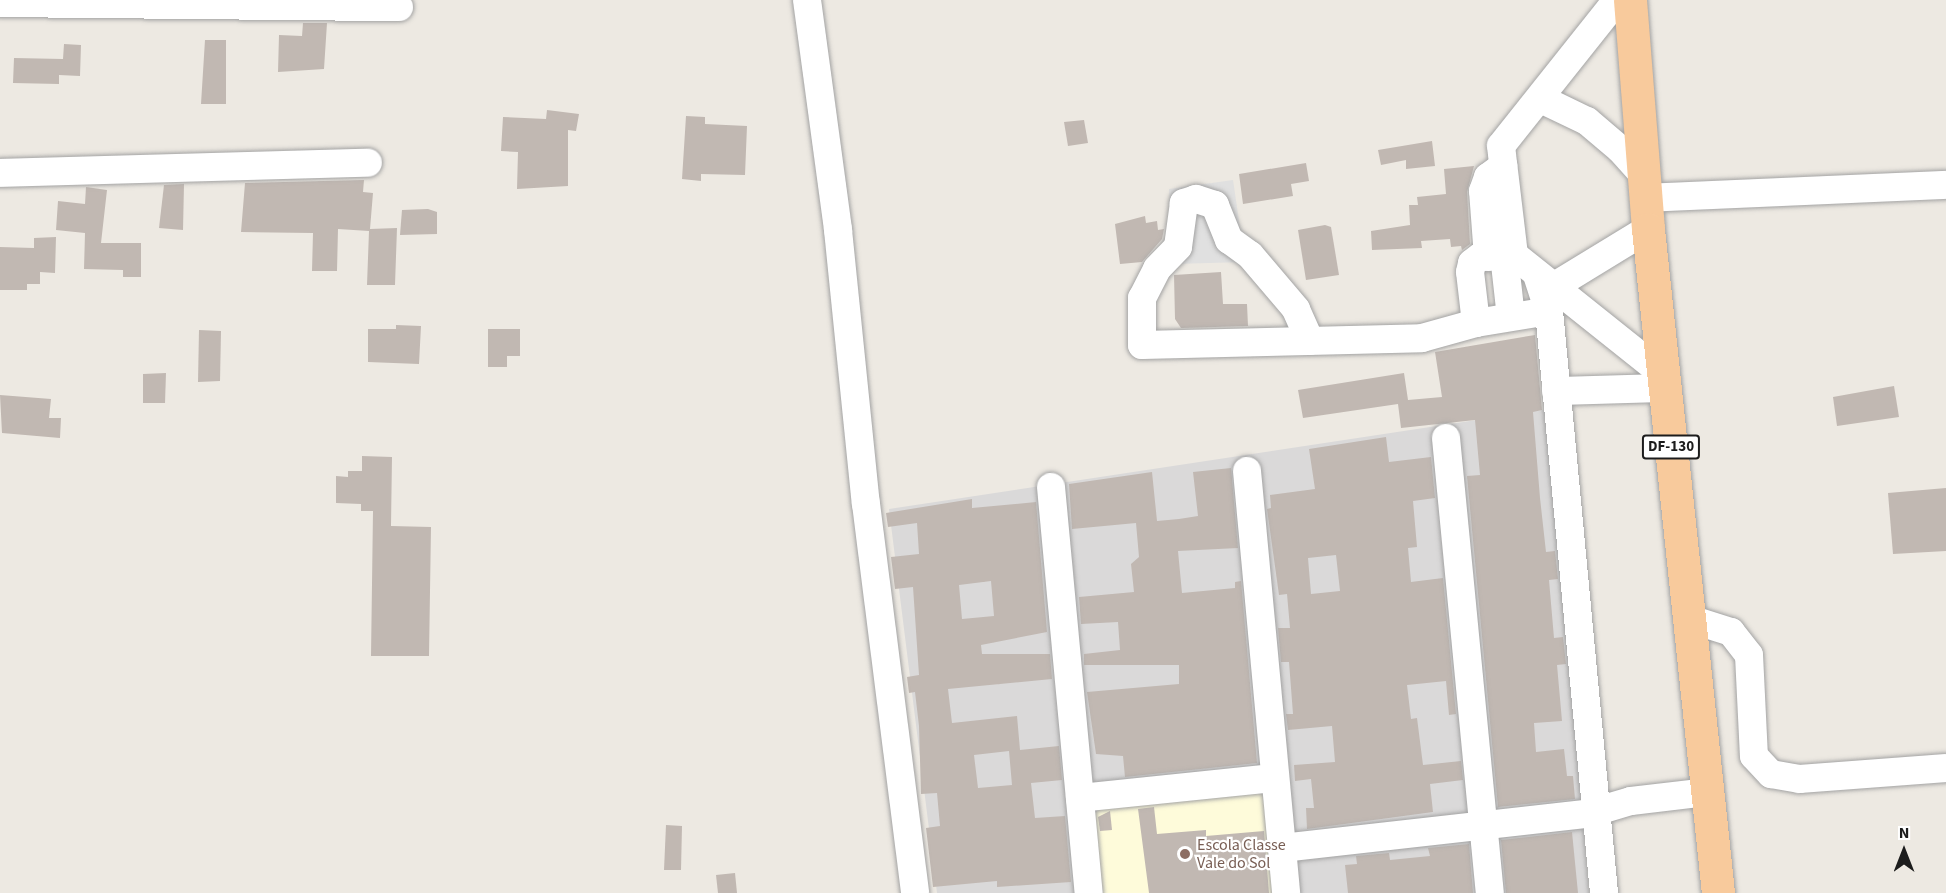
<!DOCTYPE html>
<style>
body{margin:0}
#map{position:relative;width:1946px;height:893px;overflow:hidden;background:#ede9e2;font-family:"Source Sans 3",sans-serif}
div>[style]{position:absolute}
.residential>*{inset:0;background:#dad9d9}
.education>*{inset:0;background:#fefbda}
.parking>*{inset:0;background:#e0e0e0}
.building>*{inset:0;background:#c1b8b2}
.roads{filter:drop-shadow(0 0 2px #a3a3a3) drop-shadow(0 0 2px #a3a3a3)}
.minor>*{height:28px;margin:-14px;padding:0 14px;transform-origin:14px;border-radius:14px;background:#fff}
.major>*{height:33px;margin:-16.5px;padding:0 16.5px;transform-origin:16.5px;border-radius:16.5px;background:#f8ca9c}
.dots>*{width:16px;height:16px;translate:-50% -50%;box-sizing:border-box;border:3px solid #fff;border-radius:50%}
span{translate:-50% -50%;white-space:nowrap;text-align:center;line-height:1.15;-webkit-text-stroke:4.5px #fff;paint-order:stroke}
.shield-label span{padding:2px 4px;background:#fff;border:2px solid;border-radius:4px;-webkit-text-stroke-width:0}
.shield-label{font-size:15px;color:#1c1c1c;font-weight:700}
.education-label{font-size:16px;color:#785e54}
.left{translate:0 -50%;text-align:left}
.north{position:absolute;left:1874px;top:821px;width:60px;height:60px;-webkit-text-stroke:4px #fff;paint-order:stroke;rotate:0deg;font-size:16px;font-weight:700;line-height:24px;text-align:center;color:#1c1c1c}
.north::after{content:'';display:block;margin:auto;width:21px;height:27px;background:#1c1c1c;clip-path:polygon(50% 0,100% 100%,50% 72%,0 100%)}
</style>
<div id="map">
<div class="residential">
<i style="clip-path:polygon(1549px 409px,1589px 893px,937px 893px,889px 509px)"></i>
</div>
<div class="education">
<i style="clip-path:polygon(1261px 792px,1265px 797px,1274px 893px,1103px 893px,1094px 814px,1100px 808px)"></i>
</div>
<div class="parking">
<i style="clip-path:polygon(1233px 180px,1245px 262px,1174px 264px,1169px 189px)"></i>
</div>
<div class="building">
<i style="clip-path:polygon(303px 23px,327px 23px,324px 69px,278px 72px,279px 35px,302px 36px)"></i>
<i style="clip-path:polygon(205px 40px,226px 40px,226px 104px,201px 104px)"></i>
<i style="clip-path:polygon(64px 44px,81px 45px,80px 76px,59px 75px,59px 84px,13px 83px,14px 58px,63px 59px)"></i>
<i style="clip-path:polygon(547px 110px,579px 114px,576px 131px,568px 130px,568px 186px,517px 189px,518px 152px,501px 151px,503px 117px,546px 119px)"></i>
<i style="clip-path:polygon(686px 116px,705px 117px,705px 124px,747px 126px,745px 175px,701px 174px,701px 181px,682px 179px)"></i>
<i style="clip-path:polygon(1084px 120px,1088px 143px,1068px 146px,1064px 122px)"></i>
<i style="clip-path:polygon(1432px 141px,1435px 166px,1406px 169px,1406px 160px,1381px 165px,1378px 150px)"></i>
<i style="clip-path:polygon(1306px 163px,1309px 181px,1291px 184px,1293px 196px,1243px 204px,1239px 174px)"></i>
<i style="clip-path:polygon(1474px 166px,1467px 192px,1470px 244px,1462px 250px,1461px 246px,1451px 247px,1450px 239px,1421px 241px,1422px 248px,1372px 250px,1371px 231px,1410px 225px,1409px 205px,1418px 205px,1417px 197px,1446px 194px,1444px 169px)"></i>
<i style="clip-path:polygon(364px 180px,363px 192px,373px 193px,370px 229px,397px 228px,395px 285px,367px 285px,369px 231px,338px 229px,337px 271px,312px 271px,313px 233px,241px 232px,245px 183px)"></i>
<i style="clip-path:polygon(184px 184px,183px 230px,159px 228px,164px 185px)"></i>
<i style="clip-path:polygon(86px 187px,107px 190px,101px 243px,141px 243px,141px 277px,123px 277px,123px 270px,84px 269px,85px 233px,56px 230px,58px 201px,85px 204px)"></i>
<i style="clip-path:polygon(428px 209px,437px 212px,437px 234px,400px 235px,402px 210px)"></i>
<i style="clip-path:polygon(1145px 216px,1146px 223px,1157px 221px,1158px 230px,1164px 229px,1162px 239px,1142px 262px,1120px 264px,1115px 224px)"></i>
<i style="clip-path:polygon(1325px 225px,1331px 227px,1339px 275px,1306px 280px,1298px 230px)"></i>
<i style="clip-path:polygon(56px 237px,55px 273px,40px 272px,40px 284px,27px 284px,27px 290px,0 290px,0 247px,34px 248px,34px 238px)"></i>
<i style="clip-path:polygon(1221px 272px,1223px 304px,1247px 304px,1248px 326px,1181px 328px,1175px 319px,1174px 275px)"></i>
<i style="clip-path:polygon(396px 325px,421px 326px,419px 364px,368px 362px,368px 329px,396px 329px)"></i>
<i style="clip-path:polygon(488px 329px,520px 329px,520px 356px,507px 356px,507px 367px,488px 367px)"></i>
<i style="clip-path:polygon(199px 330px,221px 331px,220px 381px,198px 382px)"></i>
<i style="clip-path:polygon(1535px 335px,1542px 410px,1533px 412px,1540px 498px,1546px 552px,1555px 551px,1558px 579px,1549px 580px,1554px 638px,1563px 637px,1566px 664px,1557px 665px,1562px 721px,1534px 723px,1536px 752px,1564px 749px,1567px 776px,1573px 776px,1575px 799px,1498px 807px,1467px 476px,1480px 475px,1475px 420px,1401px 428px,1398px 404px,1303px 418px,1298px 390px,1404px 373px,1408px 400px,1442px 397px,1435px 352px)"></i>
<i style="clip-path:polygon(166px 373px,165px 403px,143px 403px,143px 374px)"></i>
<i style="clip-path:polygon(1894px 386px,1899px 417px,1837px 426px,1833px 397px)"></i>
<i style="clip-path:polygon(0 395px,51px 399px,49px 418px,61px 418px,60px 438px,2px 433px)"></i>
<i style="clip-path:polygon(evenodd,1386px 437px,1389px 462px,1431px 457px,1435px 498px,1413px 501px,1417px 547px,1408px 548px,1411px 582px,1443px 578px,1456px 714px,1449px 715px,1446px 681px,1407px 685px,1411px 719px,1417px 718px,1423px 765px,1461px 761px,1463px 780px,1430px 784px,1433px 812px,1307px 829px,1306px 808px,1314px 808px,1311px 779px,1295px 781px,1294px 765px,1335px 762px,1332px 726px,1288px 730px,1286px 714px,1293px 714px,1289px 662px,1281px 662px,1278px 628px,1290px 628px,1287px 594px,1279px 595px,1267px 509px,1271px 508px,1270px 495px,1315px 489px,1309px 449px,1386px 437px,1336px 555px,1340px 591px,1311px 594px,1308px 558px,1336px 555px)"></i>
<i style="clip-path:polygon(362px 456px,392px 457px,391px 526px,431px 527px,429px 656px,371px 656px,373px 511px,361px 511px,361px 504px,336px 503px,336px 476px,348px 477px,348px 471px,362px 471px)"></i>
<i style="clip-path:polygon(1231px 468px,1238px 548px,1178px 551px,1182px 593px,1235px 588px,1235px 582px,1241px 581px,1257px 763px,1125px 777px,1123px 756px,1096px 754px,1087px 692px,1179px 684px,1179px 665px,1084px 665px,1084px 654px,1120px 650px,1118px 622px,1081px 624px,1079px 597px,1134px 592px,1131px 564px,1139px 557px,1136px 523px,1072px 529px,1069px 484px,1152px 472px,1157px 521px,1179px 519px,1198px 516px,1193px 472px)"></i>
<i style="clip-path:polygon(1946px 488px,1946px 551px,1893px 554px,1888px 493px)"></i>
<i style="clip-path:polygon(evenodd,972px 499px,972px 508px,1036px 502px,1047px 632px,981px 645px,982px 654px,1050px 654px,1052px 679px,948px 689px,952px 723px,1017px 716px,1020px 750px,1059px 746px,1062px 780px,1031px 783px,1035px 818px,1065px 816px,1071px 882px,997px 887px,997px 881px,933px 887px,926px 828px,940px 826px,937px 793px,921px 794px,919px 726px,915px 692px,909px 693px,907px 677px,919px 675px,913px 587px,895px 589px,891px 557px,919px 554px,917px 523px,888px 527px,886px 513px,972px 499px,991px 581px,994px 616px,962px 619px,959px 585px,991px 581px,972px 499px,1009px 751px,1012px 785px,978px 788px,974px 755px,1009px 751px)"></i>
<i style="clip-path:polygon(1154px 807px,1157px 834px,1206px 830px,1206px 836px,1264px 831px,1269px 893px,1149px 893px,1138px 809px)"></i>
<i style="clip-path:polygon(1110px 811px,1112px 830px,1100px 831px,1098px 817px)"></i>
<i style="clip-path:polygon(666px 825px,682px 826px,681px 870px,664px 870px)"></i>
<i style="clip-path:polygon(1572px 832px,1578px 893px,1506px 893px,1501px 840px)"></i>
<i style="clip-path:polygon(1469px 844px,1473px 893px,1348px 893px,1345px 865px,1357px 864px,1356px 856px,1389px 853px,1390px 860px,1430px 856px,1428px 848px)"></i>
<i style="clip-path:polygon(735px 873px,737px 893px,718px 893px,716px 875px)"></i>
</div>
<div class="roads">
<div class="minor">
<i style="left:807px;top:0;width:232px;rotate:82.3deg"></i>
<i style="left:838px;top:230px;width:275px;rotate:84.2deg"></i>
<i style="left:866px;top:504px;width:392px;rotate:82.8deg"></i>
<i style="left:1617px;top:0;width:186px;rotate:128.5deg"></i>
<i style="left:1501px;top:146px;width:110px;rotate:83.2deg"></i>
<i style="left:1514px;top:255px;width:191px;rotate:38.6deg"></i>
<i style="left:0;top:3px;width:399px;rotate:0.6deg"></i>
<i style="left:1541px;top:99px;width:51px;rotate:25.6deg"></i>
<i style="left:1587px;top:121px;width:43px;rotate:40.3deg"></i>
<i style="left:1620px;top:149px;width:36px;rotate:48deg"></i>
<i style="left:0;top:173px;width:368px;rotate:-1.6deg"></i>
<i style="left:1646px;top:198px;width:300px;rotate:-2.5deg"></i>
<i style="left:1504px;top:255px;width:62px;rotate:83.6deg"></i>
<i style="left:1488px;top:257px;width:66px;rotate:-94.3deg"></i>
<i style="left:1483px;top:191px;width:15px;rotate:-70deg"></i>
<i style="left:1488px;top:177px;width:19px;rotate:-36deg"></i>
<i style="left:1538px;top:278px;width:35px;rotate:72deg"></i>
<i style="left:1549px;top:311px;width:585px;rotate:84.6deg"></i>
<i style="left:1553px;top:287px;width:111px;rotate:-31.4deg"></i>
<i style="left:1476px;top:323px;width:51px;rotate:-96.7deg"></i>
<i style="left:1470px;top:272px;width:9px;rotate:-77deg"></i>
<i style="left:1472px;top:263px;width:10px;rotate:-37deg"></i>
<i style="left:1480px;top:257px;width:34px;rotate:-3deg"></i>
<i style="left:1310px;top:341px;width:35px;rotate:-114deg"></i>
<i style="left:1296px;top:309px;width:71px;rotate:-130.4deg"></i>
<i style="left:1250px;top:255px;width:26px;rotate:-144deg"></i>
<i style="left:1229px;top:240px;width:38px;rotate:-112deg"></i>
<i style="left:1215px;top:205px;width:20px;rotate:-162deg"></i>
<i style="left:1196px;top:199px;width:13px;rotate:162deg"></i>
<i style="left:1184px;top:203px;width:44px;rotate:97.8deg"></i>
<i style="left:1178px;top:247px;width:30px;rotate:134deg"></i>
<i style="left:1157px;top:269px;width:33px;rotate:117deg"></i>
<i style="left:1142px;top:298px;width:47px;rotate:90deg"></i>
<i style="left:1142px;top:345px;width:280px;rotate:-1.4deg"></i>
<i style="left:1422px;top:338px;width:56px;rotate:-15.5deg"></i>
<i style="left:1476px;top:323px;width:74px;rotate:-9.3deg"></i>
<i style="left:1556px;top:391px;width:109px;rotate:-1.6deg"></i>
<i style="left:1446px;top:438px;width:457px;rotate:84.5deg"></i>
<i style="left:1247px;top:471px;width:424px;rotate:84.7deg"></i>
<i style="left:1051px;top:487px;width:408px;rotate:84.7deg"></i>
<i style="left:1690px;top:619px;width:43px;rotate:17.6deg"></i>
<i style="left:1731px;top:632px;width:29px;rotate:52deg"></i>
<i style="left:1749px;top:655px;width:101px;rotate:87.2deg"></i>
<i style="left:1754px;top:756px;width:25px;rotate:47deg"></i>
<i style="left:1771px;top:774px;width:29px;rotate:10deg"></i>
<i style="left:1800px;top:779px;width:146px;rotate:-4.3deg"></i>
<i style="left:1080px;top:798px;width:195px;rotate:-5.9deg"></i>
<i style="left:1282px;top:848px;width:307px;rotate:-6.4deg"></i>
<i style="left:1587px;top:814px;width:46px;rotate:-16.5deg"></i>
<i style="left:1631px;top:801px;width:78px;rotate:-6.7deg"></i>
</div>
<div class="major">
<i style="left:1630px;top:0;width:230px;rotate:85.5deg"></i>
<i style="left:1648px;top:229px;width:668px;rotate:83.98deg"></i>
</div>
</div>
<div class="dots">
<i style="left:1185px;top:854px;background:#8d6e63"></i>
</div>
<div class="shield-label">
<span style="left:1671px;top:447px">DF-130</span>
</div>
<div class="education-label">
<span class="left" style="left:1197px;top:854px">Escola Classe<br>Vale do Sol</span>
</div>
<div class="north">N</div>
</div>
